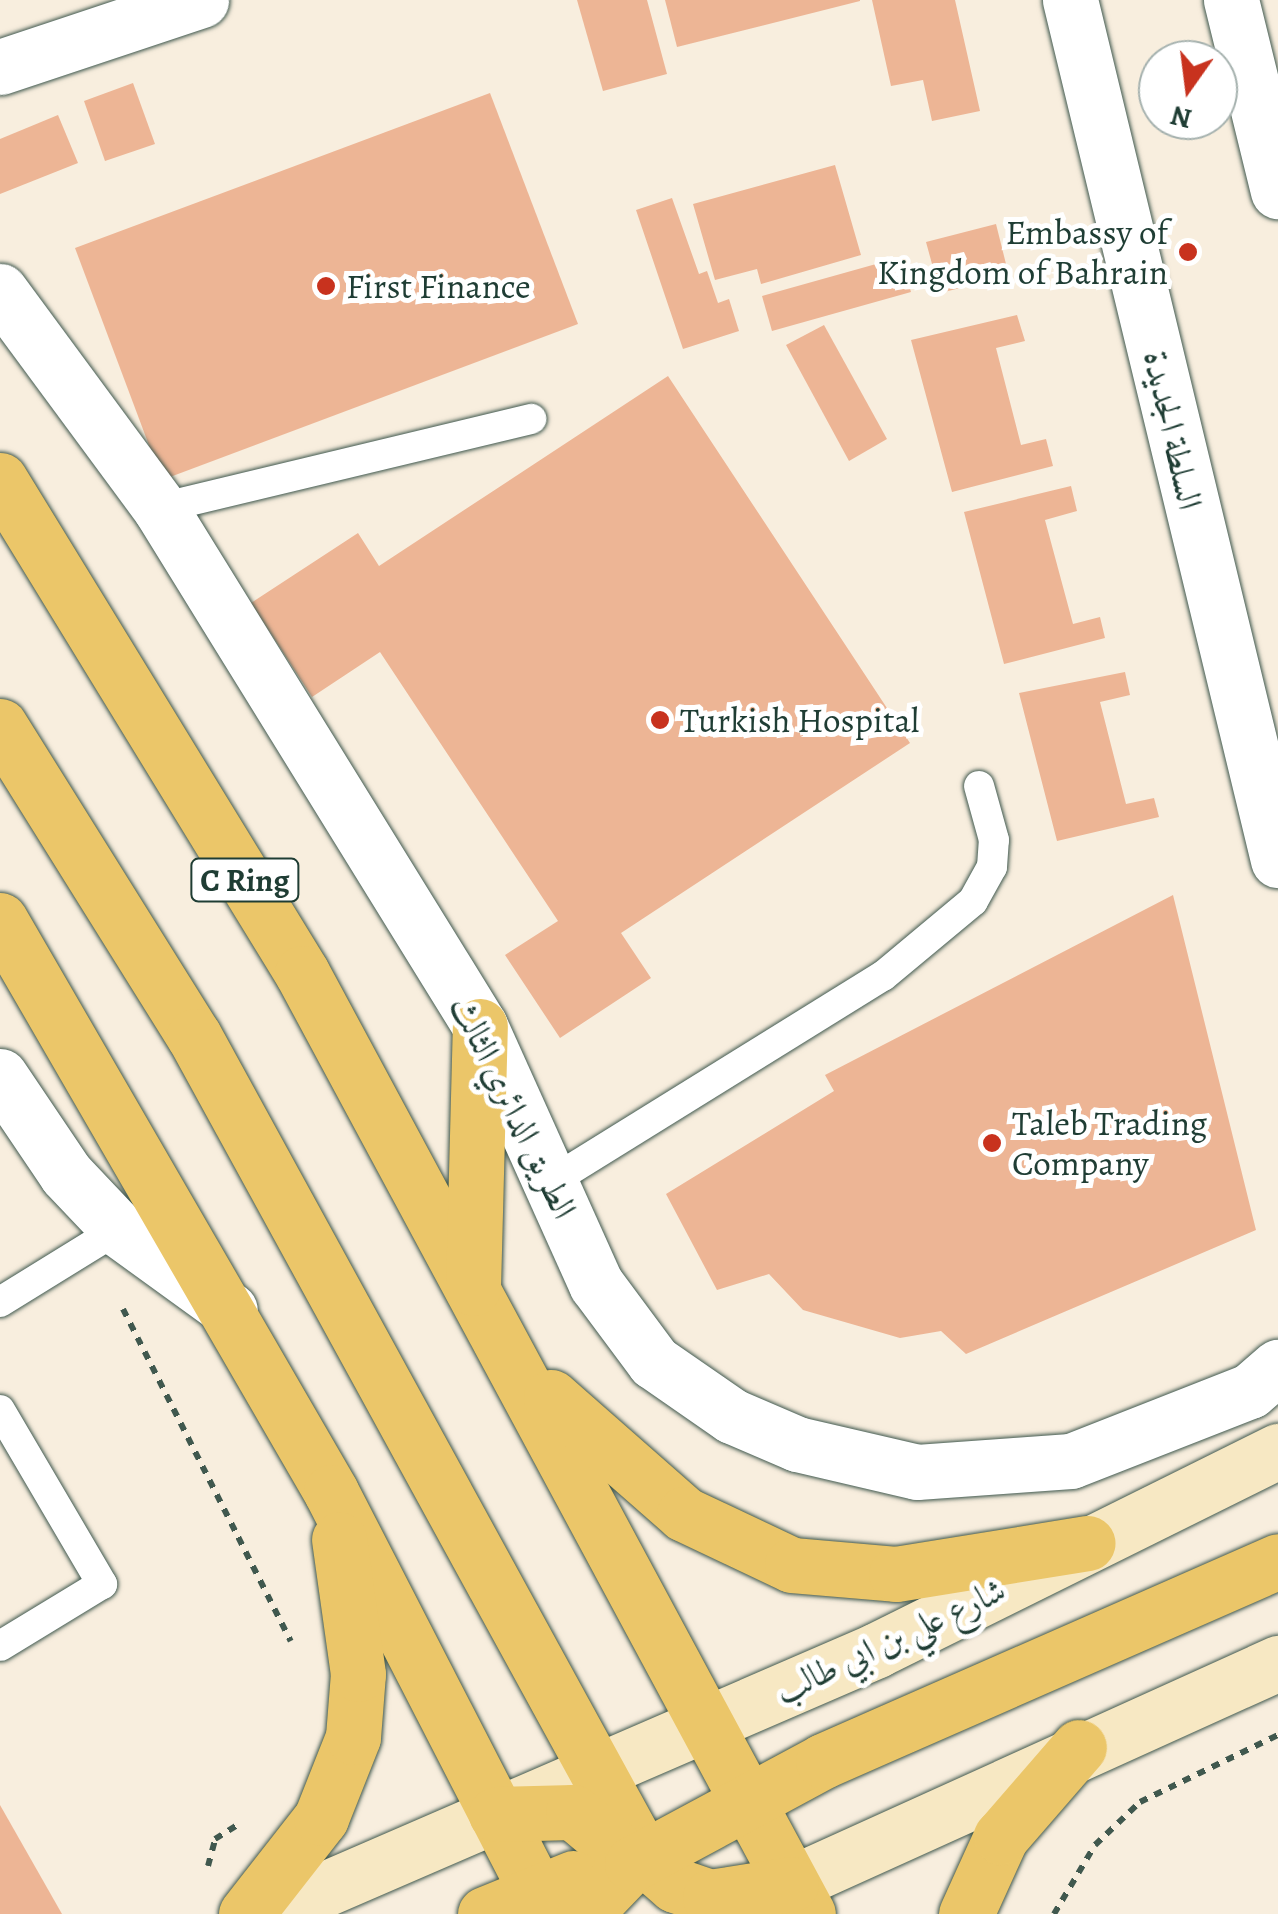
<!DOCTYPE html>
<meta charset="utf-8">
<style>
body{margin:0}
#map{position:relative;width:1278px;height:1914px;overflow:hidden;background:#f8eede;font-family:Alegreya,Amiri,serif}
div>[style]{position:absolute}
.building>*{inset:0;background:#edb595}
.path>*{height:6px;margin-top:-3px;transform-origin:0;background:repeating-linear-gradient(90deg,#40584e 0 8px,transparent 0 16px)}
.roads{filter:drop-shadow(0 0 2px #40584e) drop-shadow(0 0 2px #40584e)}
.lane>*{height:30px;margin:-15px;padding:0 15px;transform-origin:15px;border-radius:15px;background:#fff}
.street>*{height:55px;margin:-27.5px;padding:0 27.5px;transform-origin:27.5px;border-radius:27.5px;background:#fff}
.secondary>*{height:55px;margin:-27.5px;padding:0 27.5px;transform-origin:27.5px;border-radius:27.5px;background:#f7e8c3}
.highway>*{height:55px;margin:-27.5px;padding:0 27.5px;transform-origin:27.5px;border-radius:27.5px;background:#ebc669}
.dots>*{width:28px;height:28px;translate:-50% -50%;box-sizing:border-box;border:5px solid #fff;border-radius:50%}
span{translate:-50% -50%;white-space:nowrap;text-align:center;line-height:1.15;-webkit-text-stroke:10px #fff;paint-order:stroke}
.shield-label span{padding:2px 8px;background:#fff;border:2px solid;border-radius:8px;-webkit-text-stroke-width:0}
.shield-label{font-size:32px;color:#1f3d34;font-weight:700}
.poi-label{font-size:35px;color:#1f3d34}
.right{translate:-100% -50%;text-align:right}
.left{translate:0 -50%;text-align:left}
.street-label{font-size:35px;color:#1f3d34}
.north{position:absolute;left:1138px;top:40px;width:100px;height:100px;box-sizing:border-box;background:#fff;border:2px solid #a5b1ae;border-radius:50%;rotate:194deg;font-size:28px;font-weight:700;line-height:40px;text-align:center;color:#1f3d34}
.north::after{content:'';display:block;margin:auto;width:35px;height:45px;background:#c8321e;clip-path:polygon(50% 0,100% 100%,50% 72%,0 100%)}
</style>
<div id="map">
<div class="building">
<i style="clip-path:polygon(577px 0,647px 0,667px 74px,603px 91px)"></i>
<i style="clip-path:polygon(665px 0,860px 0,860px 1px,677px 47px)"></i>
<i style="clip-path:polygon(872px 0,955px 0,980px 111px,932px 121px,923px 80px,891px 86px)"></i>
<i style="clip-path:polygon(133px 83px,155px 144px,105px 161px,84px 101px)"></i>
<i style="clip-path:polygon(490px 93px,578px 324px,162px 480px,75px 248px)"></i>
<i style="clip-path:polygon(58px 115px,78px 163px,0 194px,0 139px)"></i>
<i style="clip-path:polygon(835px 165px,861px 255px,761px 284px,757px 269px,715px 280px,693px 204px)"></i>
<i style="clip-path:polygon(672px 198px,699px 274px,707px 271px,718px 303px,729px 299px,739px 331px,683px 349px,636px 210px)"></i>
<i style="clip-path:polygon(996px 224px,1009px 276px,940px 293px,926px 242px)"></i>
<i style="clip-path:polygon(901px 257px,911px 292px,772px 331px,762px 296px)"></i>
<i style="clip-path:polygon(1017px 315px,1025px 341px,996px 348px,1021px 445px,1046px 439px,1053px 466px,952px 492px,911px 340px)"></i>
<i style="clip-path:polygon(824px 325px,887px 439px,849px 461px,786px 345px)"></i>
<i style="clip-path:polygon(668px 376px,910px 743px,621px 933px,651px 978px,560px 1038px,505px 955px,558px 921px,380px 652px,312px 697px,251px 603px,358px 533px,379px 566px)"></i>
<i style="clip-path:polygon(1071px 486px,1077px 511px,1045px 520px,1073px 624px,1100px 617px,1105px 638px,1004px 664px,964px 512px)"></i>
<i style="clip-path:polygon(1125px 672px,1130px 695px,1100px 702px,1126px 804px,1154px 798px,1159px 817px,1057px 841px,1019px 693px)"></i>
<i style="clip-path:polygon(1173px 895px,1256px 1230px,966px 1354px,941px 1331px,900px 1338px,803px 1310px,769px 1274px,717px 1290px,666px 1194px,834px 1091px,825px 1075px)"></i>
<i style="clip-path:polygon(0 1805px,62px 1914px,0 1914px)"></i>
</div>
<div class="path">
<i style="left:123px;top:1309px;width:372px;rotate:63.2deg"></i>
<i style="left:208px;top:1866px;width:28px;rotate:-75deg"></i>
<i style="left:215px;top:1839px;width:28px;rotate:-32deg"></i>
<i style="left:1054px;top:1914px;width:80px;rotate:-59.3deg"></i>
<i style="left:1095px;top:1845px;width:62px;rotate:-43.7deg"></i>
<i style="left:1140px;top:1802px;width:153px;rotate:-25.9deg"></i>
</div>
<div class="roads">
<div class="lane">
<i style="left:160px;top:508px;width:382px;rotate:-13.5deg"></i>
<i style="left:555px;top:1179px;width:386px;rotate:-31.8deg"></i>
<i style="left:883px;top:976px;width:117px;rotate:-39.8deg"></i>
<i style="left:973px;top:901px;width:39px;rotate:-61deg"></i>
<i style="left:992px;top:867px;width:27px;rotate:-86deg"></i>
<i style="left:994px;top:840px;width:56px;rotate:-105.5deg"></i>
<i style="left:0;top:1302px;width:139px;rotate:-31.7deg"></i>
<i style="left:0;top:1410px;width:202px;rotate:59.6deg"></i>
<i style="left:102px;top:1584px;width:119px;rotate:148.7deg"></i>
</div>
<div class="street">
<i style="left:1070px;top:0;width:885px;rotate:76.4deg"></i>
<i style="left:1231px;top:0;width:197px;rotate:76.2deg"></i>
<i style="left:0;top:67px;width:212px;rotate:-18.4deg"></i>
<i style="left:0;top:291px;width:270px;rotate:53.6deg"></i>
<i style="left:160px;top:508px;width:609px;rotate:58.29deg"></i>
<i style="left:480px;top:1026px;width:283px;rotate:65.8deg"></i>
<i style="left:596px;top:1284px;width:97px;rotate:53.4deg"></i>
<i style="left:654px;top:1362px;width:95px;rotate:34.7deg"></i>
<i style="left:732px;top:1416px;width:71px;rotate:23.3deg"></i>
<i style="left:797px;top:1444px;width:123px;rotate:13.1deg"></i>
<i style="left:917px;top:1472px;width:154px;rotate:-4.1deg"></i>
<i style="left:1071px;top:1461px;width:192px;rotate:-21.4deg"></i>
<i style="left:1250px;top:1391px;width:37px;rotate:-41deg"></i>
<i style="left:0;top:1076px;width:118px;rotate:56deg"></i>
<i style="left:66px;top:1174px;width:76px;rotate:46.6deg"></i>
<i style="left:118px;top:1229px;width:138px;rotate:35.9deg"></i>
</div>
<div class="secondary">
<i style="left:750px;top:1902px;width:580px;rotate:-24.35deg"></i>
<i style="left:267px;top:1914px;width:665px;rotate:-23.4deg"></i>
<i style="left:877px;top:1650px;width:448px;rotate:-26.4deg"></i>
</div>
<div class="highway">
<i style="left:0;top:480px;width:578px;rotate:58.51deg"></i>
<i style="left:302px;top:973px;width:1068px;rotate:61.73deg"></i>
<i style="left:0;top:726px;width:366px;rotate:58deg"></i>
<i style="left:194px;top:1036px;width:937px;rotate:61.3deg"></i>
<i style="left:644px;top:1858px;width:41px;rotate:41.1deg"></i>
<i style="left:675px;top:1885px;width:37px;rotate:19deg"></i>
<i style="left:710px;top:1897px;width:82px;rotate:-9.1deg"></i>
<i style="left:0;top:920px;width:661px;rotate:59.94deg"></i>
<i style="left:331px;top:1492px;width:475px;rotate:62.8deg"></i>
<i style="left:473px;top:1288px;width:262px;rotate:-88.5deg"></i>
<i style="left:551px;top:1397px;width:177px;rotate:41.3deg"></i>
<i style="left:684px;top:1514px;width:119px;rotate:25.3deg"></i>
<i style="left:792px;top:1565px;width:104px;rotate:4.9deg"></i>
<i style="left:896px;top:1574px;width:194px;rotate:-9.2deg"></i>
<i style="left:496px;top:1814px;width:77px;rotate:-1.5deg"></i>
<i style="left:573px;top:1812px;width:72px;rotate:39.9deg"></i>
<i style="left:246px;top:1914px;width:122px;rotate:-52deg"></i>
<i style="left:321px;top:1818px;width:87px;rotate:-68.4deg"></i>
<i style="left:353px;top:1737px;width:63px;rotate:-85.5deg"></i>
<i style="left:358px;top:1674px;width:136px;rotate:-98deg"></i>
<i style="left:485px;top:1914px;width:95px;rotate:-22.2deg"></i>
<i style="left:584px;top:1914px;width:69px;rotate:-46.2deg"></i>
<i style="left:632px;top:1864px;width:217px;rotate:-28.3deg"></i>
<i style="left:823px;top:1761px;width:497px;rotate:-23.7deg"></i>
<i style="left:966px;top:1914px;width:85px;rotate:-65.6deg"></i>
<i style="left:1001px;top:1837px;width:119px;rotate:-49.1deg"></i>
</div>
</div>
<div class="dots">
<i style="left:1188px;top:252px;background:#c8321e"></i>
<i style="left:326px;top:286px;background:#c8321e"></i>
<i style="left:660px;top:720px;background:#c8321e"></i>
<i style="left:992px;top:1143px;background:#c8321e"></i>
</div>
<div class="shield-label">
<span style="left:245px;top:880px">C Ring</span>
</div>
<div class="poi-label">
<span class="right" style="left:1168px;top:252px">Embassy of<br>Kingdom of Bahrain</span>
<span class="left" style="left:346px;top:286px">First Finance</span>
<span class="left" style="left:680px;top:720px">Turkish Hospital</span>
<span class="left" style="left:1012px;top:1143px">Taleb Trading<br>Company</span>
</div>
<div class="street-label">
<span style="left:1173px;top:430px;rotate:77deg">السلطة الجديدة</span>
<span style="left:514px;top:1107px;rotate:64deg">الطريق الدائري الثالث</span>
<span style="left:890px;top:1640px;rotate:-25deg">شارع علي بن ابي طالب</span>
</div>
<div class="north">N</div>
</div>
